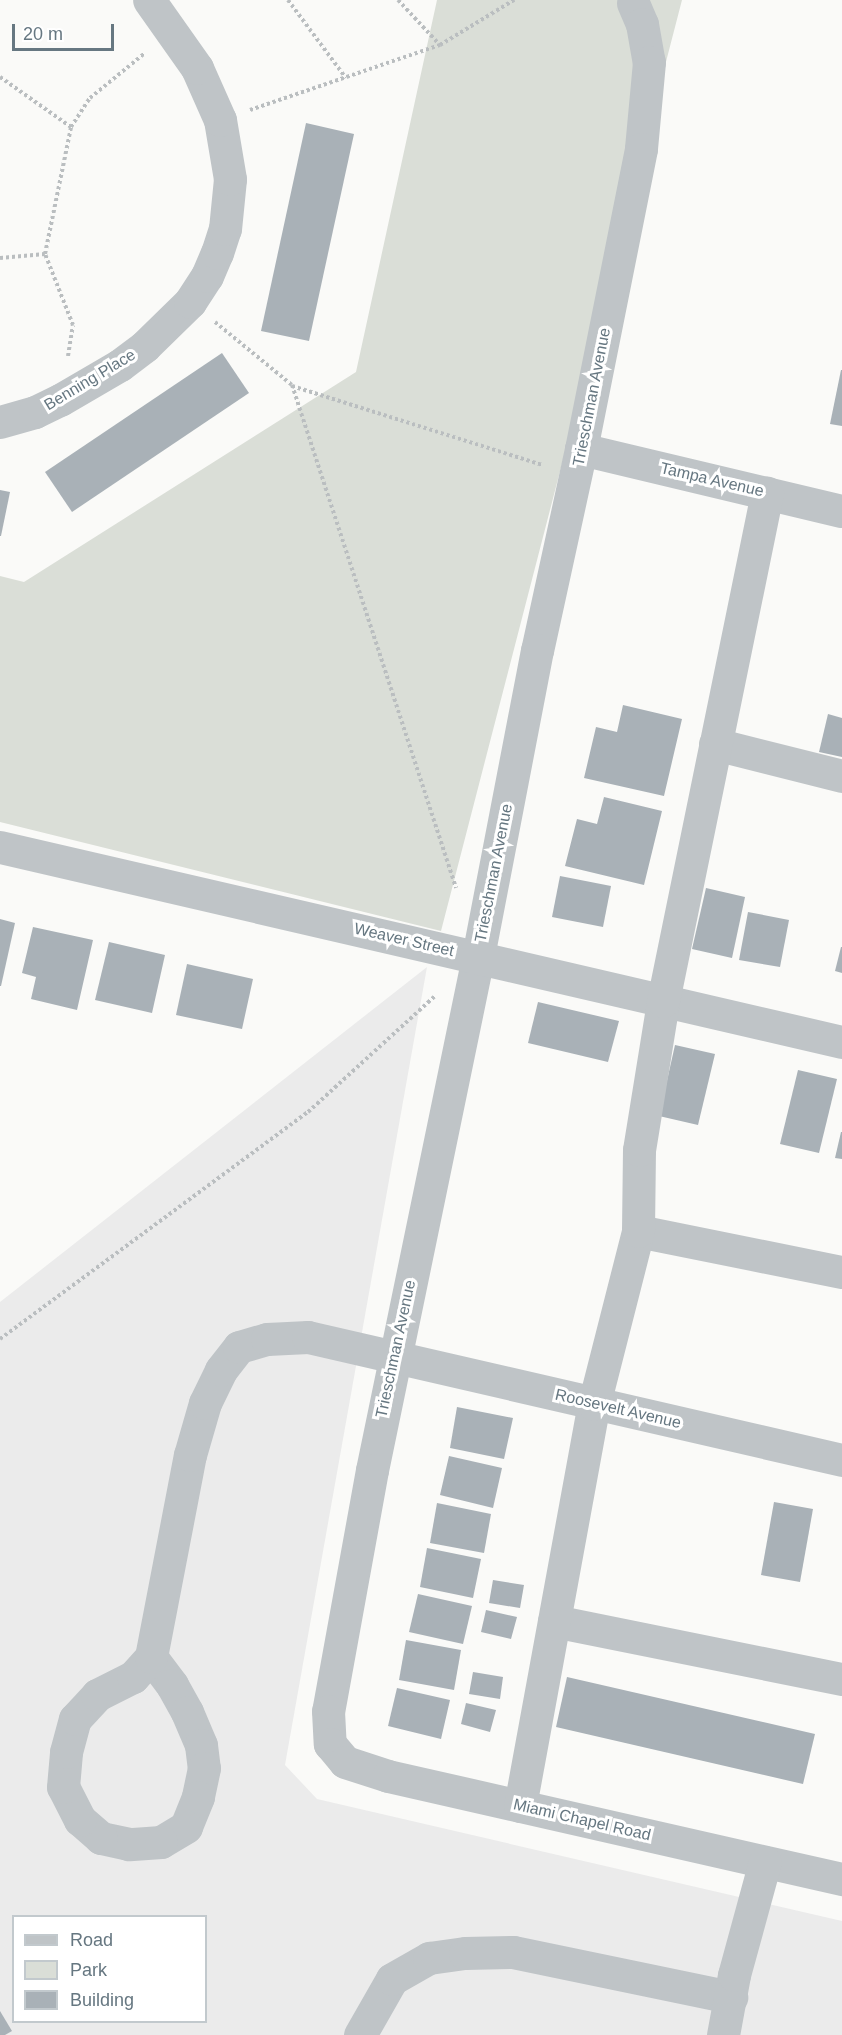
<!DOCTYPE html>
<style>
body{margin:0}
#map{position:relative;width:842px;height:2035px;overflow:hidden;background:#fafaf8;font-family:Helvetica,sans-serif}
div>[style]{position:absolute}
.built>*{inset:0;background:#ebebeb}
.green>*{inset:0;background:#daded7}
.building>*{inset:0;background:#a9b1b7}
.path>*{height:4px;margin-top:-2px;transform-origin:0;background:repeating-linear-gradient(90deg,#babec0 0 3px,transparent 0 6px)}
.minor>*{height:33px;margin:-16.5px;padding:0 16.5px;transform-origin:16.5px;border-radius:16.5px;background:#bfc4c7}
span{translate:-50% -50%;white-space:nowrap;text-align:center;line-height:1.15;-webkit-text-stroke:6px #fff;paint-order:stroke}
.street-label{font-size:16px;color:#667781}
.legend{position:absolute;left:12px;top:1915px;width:195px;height:108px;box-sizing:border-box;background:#fff;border:2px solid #c2c9cd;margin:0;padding:8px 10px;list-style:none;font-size:18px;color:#667781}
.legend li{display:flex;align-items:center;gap:12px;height:30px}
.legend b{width:30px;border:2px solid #c2c9cd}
.scale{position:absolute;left:12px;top:24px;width:102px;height:27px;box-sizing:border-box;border:3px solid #667781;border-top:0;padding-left:8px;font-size:18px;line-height:21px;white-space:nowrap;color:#667781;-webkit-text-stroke:4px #fff;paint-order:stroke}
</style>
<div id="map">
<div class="built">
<i style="clip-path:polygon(evenodd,427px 967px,285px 1765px,317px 1799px,842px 1921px,842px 2035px,0 2035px,0 1302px,427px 967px,14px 1916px,206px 1916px,206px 2022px,14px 2022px,14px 1916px)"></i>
</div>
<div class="green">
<i style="clip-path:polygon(437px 0,682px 0,441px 931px,0 822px,0 576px,24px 582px,356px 372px)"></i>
</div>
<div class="building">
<i style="clip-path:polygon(306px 123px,354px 134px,309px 341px,261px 331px)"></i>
<i style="clip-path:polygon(222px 353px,249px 393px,72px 512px,45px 472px)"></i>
<i style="clip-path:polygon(841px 370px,842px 370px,842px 426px,830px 424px)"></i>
<i style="clip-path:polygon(0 490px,10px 492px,1px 536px,0 536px)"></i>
<i style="clip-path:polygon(623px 705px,682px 719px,664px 796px,584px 778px,596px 727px,617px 732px)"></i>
<i style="clip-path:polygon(828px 714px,842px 718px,842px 757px,819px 752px)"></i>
<i style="clip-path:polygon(604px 797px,662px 811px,644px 885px,565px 866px,577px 819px,597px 824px)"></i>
<i style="clip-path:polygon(560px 876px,611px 886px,603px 927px,552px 917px)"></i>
<i style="clip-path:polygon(706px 888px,745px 897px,732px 958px,692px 949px)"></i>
<i style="clip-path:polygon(748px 912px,789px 920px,780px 967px,739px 960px)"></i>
<i style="clip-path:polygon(0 919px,15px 923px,1px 986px,0 986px)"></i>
<i style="clip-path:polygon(33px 927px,93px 940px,77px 1010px,31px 999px,36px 977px,22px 973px)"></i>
<i style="clip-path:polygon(109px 942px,165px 955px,152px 1013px,95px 1000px)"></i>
<i style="clip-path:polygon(841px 947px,842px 947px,842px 973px,835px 971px)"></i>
<i style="clip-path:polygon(187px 964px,253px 979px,242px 1029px,176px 1015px)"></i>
<i style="clip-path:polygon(538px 1002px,619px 1021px,608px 1062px,528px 1043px)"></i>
<i style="clip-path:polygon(675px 1045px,715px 1054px,698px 1125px,659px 1116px)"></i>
<i style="clip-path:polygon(798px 1070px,837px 1079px,819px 1153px,780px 1144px)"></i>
<i style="clip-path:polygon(841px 1132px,842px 1132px,842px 1159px,835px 1158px)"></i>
<i style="clip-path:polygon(457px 1407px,513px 1418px,504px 1459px,450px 1448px)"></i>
<i style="clip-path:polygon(449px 1456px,502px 1468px,493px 1508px,440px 1495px)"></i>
<i style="clip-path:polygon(774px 1502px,813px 1509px,800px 1582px,761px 1575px)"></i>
<i style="clip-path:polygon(437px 1503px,491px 1514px,484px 1553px,430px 1543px)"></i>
<i style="clip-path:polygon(427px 1548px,481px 1559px,473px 1598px,420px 1587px)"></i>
<i style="clip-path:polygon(493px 1580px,524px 1585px,520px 1608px,489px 1603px)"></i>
<i style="clip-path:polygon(418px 1594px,472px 1606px,463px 1644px,409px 1632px)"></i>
<i style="clip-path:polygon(486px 1610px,517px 1617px,511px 1639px,481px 1632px)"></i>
<i style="clip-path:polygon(406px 1640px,461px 1650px,454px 1690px,399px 1680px)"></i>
<i style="clip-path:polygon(473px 1672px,503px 1677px,500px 1699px,469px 1694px)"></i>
<i style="clip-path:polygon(567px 1677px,815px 1734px,803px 1784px,556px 1727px)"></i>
<i style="clip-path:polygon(397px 1688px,450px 1700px,441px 1739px,388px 1726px)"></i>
<i style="clip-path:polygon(466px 1703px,496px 1710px,490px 1732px,461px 1724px)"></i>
<i style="clip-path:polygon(0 2011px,12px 2031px,5px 2035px,0 2035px)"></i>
</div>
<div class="path">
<i style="left:288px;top:0;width:97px;rotate:53.4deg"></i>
<i style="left:398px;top:0;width:62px;rotate:47deg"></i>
<i style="left:0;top:77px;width:87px;rotate:35.2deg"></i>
<i style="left:250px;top:110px;width:201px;rotate:-18.9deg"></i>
<i style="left:440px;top:45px;width:87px;rotate:-31.3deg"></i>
<i style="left:0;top:258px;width:45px;rotate:-5.1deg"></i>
<i style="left:215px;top:322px;width:99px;rotate:39.3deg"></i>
<i style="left:292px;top:385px;width:529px;rotate:71.94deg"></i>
<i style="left:68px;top:356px;width:31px;rotate:-81deg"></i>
<i style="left:73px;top:325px;width:76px;rotate:-111.5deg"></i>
<i style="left:45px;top:254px;width:130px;rotate:-78.4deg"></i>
<i style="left:71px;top:127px;width:35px;rotate:-57deg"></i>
<i style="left:90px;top:98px;width:71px;rotate:-39.3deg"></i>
<i style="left:292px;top:386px;width:263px;rotate:17.5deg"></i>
<i style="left:0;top:1339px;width:383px;rotate:-36.4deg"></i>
<i style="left:308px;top:1112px;width:172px;rotate:-42.4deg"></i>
</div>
<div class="minor">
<i style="left:633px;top:3px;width:23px;rotate:67deg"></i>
<i style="left:642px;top:24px;width:39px;rotate:80deg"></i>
<i style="left:649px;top:62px;width:87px;rotate:95.3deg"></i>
<i style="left:641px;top:149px;width:306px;rotate:101.3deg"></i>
<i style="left:581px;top:449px;width:206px;rotate:102.3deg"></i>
<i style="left:537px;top:650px;width:313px;rotate:100.9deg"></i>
<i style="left:478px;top:957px;width:524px;rotate:101.67deg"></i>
<i style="left:372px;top:1470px;width:245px;rotate:100.3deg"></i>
<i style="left:328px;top:1711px;width:33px;rotate:87deg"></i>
<i style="left:330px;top:1744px;width:23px;rotate:50deg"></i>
<i style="left:345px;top:1762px;width:45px;rotate:18deg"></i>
<i style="left:388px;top:1776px;width:466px;rotate:12.8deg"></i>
<i style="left:0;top:422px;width:36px;rotate:-16deg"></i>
<i style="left:35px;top:412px;width:28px;rotate:-26deg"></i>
<i style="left:60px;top:400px;width:69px;rotate:-30.3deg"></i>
<i style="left:120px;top:365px;width:31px;rotate:-37deg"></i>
<i style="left:145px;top:346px;width:63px;rotate:-44.4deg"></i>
<i style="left:190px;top:302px;width:31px;rotate:-57deg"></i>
<i style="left:207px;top:276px;width:25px;rotate:-67deg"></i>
<i style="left:217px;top:253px;width:25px;rotate:-72deg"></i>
<i style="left:225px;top:229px;width:50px;rotate:-84.3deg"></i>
<i style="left:230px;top:179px;width:60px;rotate:-99.6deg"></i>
<i style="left:220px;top:120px;width:57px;rotate:-113.9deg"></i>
<i style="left:197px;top:68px;width:83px;rotate:-125.2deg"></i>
<i style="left:581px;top:449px;width:268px;rotate:13.4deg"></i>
<i style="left:715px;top:744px;width:131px;rotate:14.1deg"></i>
<i style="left:0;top:847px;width:864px;rotate:13.04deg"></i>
<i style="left:638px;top:1231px;width:208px;rotate:11.4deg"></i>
<i style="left:554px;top:1621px;width:294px;rotate:11.4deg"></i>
<i style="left:151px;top:1657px;width:35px;rotate:53deg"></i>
<i style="left:172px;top:1685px;width:31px;rotate:61deg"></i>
<i style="left:187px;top:1712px;width:36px;rotate:67deg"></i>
<i style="left:201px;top:1745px;width:23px;rotate:83deg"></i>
<i style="left:204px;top:1768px;width:30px;rotate:102deg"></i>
<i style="left:198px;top:1797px;width:32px;rotate:112deg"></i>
<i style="left:186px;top:1827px;width:29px;rotate:149deg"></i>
<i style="left:161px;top:1842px;width:32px;rotate:176deg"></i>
<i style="left:129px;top:1844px;width:29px;rotate:-168deg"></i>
<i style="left:101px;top:1838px;width:28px;rotate:-139deg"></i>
<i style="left:80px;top:1820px;width:37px;rotate:-117deg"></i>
<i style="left:63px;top:1787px;width:35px;rotate:-85deg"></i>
<i style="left:66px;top:1752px;width:34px;rotate:-75deg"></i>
<i style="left:75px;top:1719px;width:33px;rotate:-47deg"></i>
<i style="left:97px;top:1695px;width:40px;rotate:-26.6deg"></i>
<i style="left:133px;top:1677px;width:27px;rotate:-48deg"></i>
<i style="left:151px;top:1657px;width:206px;rotate:-79.1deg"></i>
<i style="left:190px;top:1455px;width:54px;rotate:-73.9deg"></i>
<i style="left:205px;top:1403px;width:37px;rotate:-64deg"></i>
<i style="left:221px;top:1370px;width:29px;rotate:-52deg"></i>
<i style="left:239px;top:1347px;width:29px;rotate:-16deg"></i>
<i style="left:267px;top:1339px;width:41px;rotate:-2.8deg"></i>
<i style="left:308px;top:1337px;width:548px;rotate:12.97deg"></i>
<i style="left:520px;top:1806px;width:409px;rotate:-79.6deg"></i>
<i style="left:594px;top:1404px;width:179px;rotate:-75.7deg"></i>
<i style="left:638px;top:1231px;width:81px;rotate:-89.3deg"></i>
<i style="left:639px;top:1150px;width:151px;rotate:-80.8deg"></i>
<i style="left:663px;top:1001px;width:519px;rotate:-78.43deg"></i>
<i style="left:360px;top:2035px;width:64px;rotate:-60.3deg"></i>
<i style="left:392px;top:1979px;width:43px;rotate:-29.6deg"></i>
<i style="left:429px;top:1958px;width:36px;rotate:-8deg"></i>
<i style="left:465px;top:1953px;width:48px;rotate:-1.2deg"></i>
<i style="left:513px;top:1952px;width:223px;rotate:11.7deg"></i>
<i style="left:723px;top:2035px;width:61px;rotate:-79.6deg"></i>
<i style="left:734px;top:1975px;width:117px;rotate:-74.7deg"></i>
</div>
<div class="street-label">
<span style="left:90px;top:380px;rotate:-31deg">Benning Place</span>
<span style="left:592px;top:397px;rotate:-79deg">Trieschman Avenue</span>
<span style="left:712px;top:480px;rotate:13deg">Tampa Avenue</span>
<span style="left:494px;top:873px;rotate:-79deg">Trieschman Avenue</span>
<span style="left:404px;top:940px;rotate:13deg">Weaver Street</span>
<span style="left:396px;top:1349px;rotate:-78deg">Trieschman Avenue</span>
<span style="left:618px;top:1409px;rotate:13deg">Roosevelt Avenue</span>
<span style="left:582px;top:1820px;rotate:13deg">Miami Chapel Road</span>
</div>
<ul class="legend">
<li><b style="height:8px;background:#bfc4c7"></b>Road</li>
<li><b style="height:16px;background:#daded7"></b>Park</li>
<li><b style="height:16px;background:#a9b1b7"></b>Building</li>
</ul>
<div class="scale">20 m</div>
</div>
